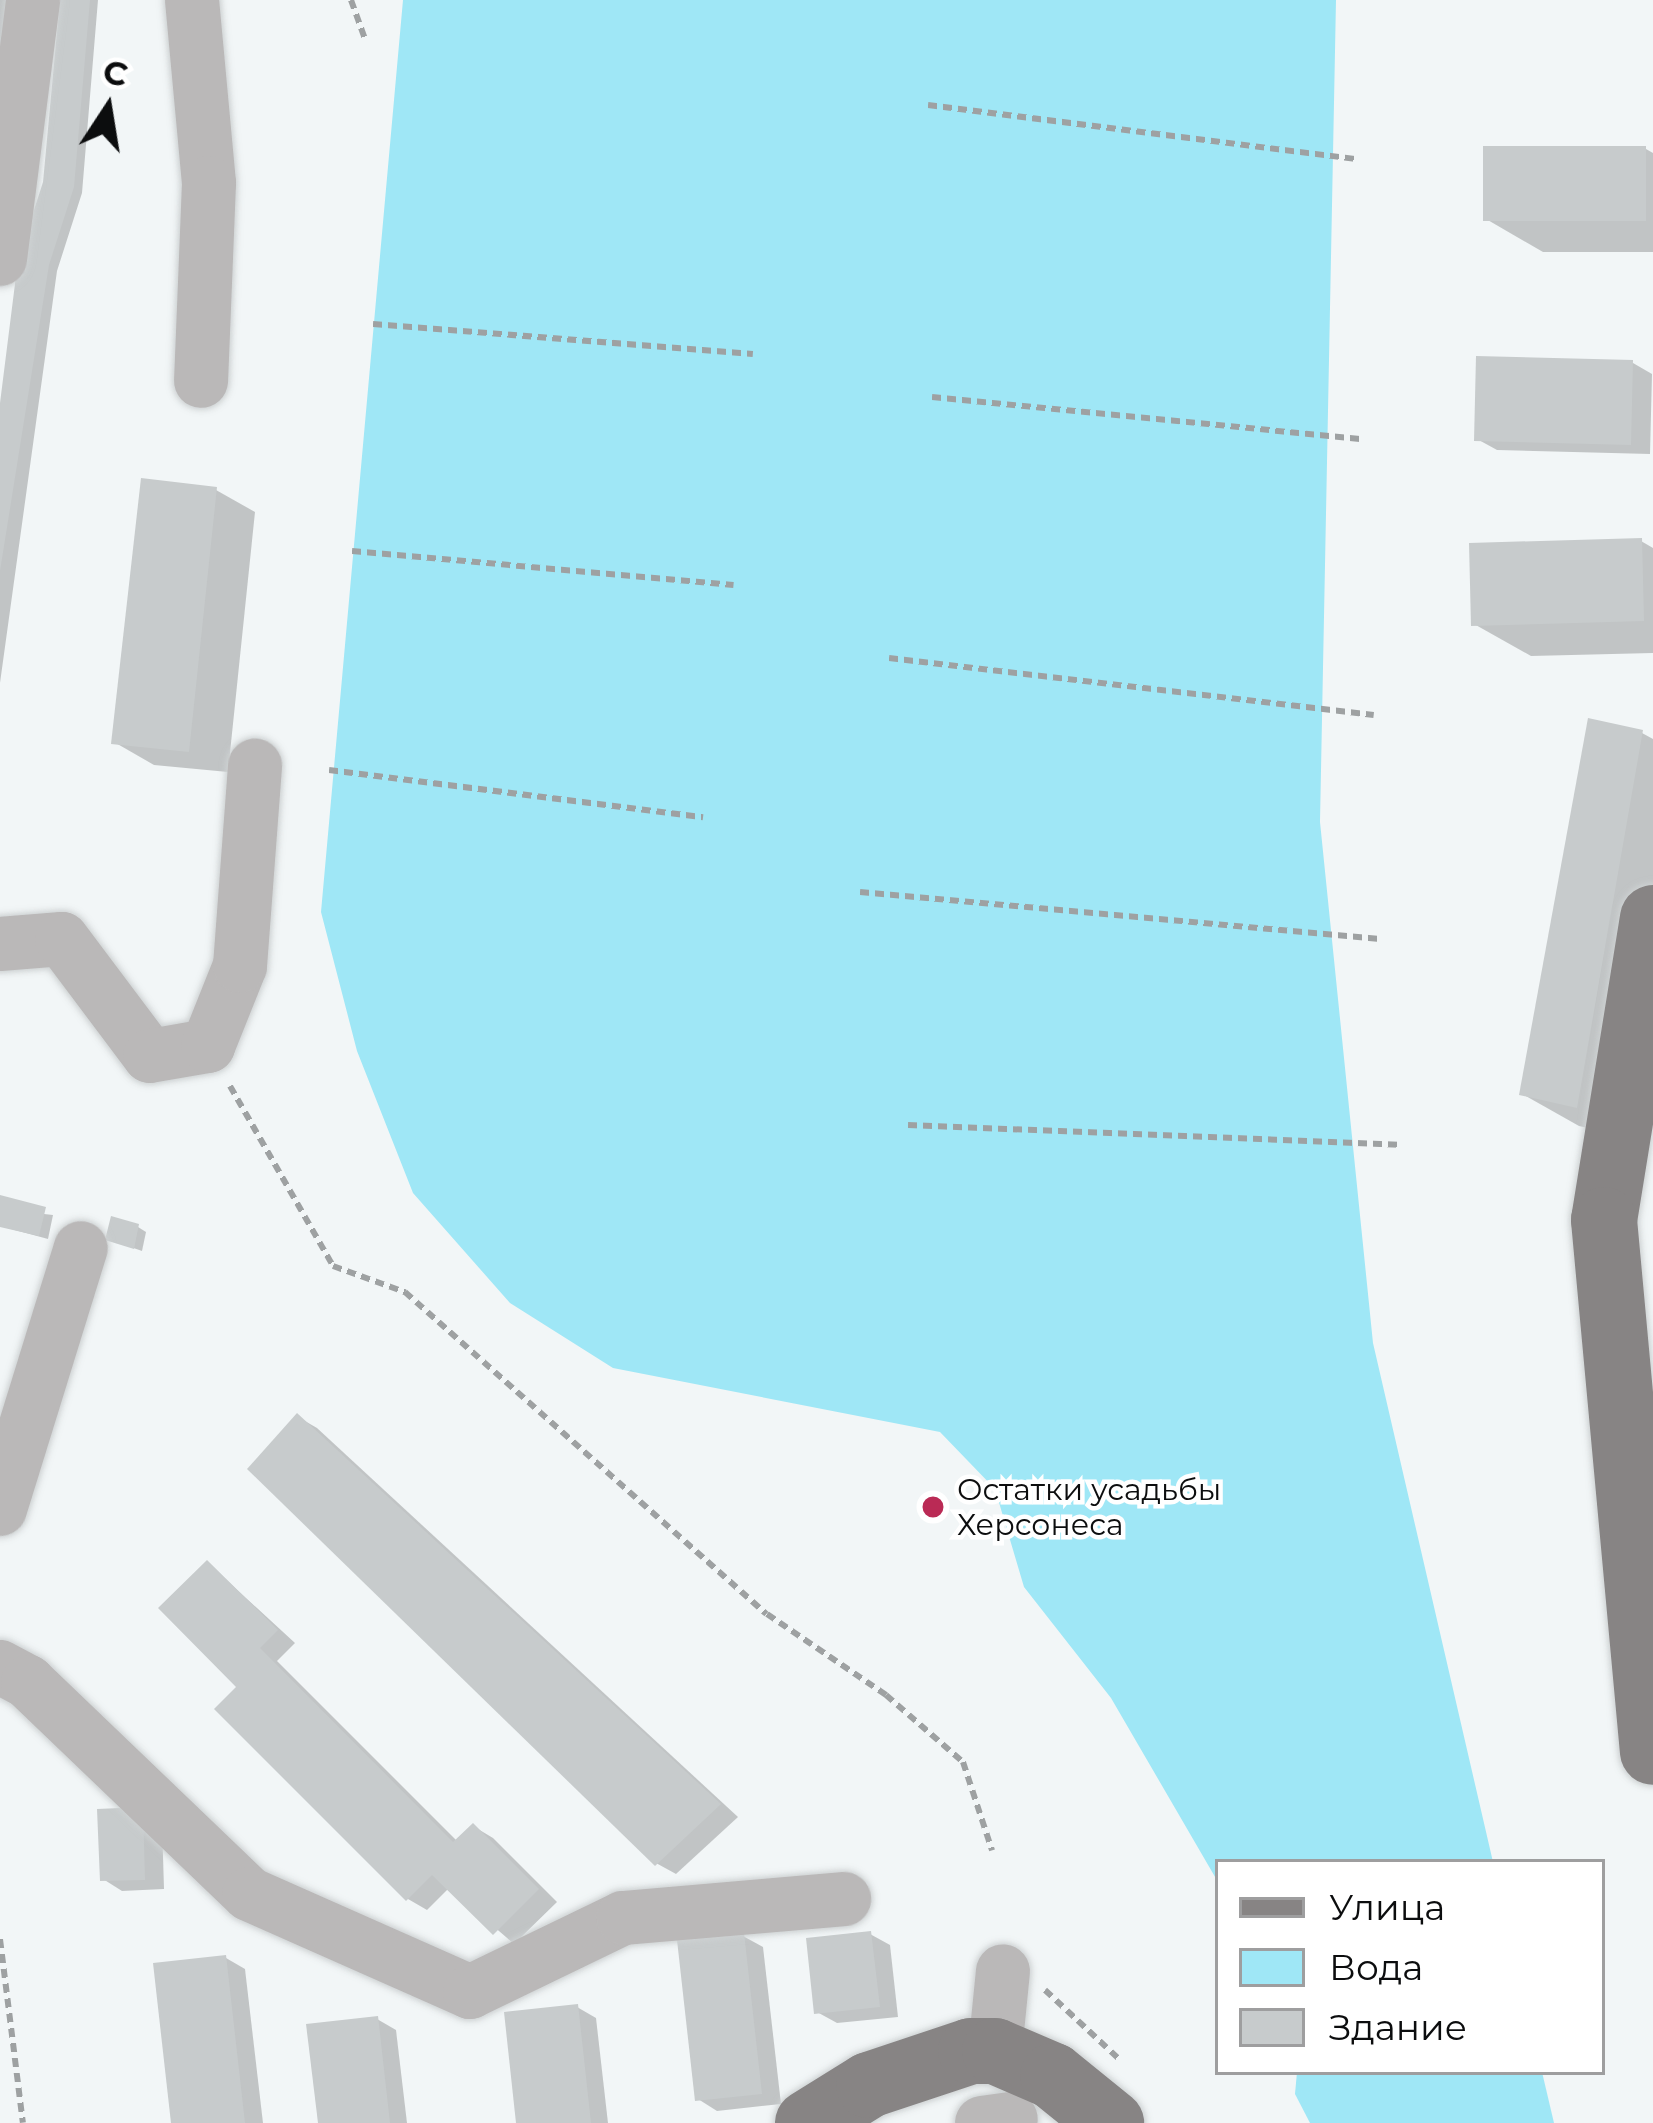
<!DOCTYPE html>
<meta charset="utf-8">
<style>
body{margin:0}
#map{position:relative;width:1653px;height:2123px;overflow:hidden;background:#f2f6f7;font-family:Montserrat,sans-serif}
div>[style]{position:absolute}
.water>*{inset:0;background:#9fe7f6}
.shadow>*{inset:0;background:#0003}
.building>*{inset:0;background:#c7cbcc}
.path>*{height:6px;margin-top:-3px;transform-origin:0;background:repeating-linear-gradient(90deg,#9ea1a2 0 9px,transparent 0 15px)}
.roads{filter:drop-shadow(0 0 3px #cdd1d2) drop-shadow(0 0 3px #cdd1d2)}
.minor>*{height:54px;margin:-27px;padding:0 27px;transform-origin:27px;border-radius:27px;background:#bab8b8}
.major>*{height:66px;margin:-33px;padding:0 33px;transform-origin:33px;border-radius:33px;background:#878484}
.dots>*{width:33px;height:33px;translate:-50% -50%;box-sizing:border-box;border:6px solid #fff;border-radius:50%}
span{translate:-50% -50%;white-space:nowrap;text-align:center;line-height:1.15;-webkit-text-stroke:9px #fff;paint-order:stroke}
.poi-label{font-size:30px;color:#0c0d0e}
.left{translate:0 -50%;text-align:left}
.legend{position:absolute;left:1215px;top:1859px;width:390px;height:216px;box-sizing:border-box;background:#fff;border:3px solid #9e9e9f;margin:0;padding:15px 21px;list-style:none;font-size:36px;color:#0c0d0e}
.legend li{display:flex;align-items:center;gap:24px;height:60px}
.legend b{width:60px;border:3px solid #9e9e9f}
.north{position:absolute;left:48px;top:48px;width:120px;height:120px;-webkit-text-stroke:9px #fff;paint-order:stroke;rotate:12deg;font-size:33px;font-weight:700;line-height:48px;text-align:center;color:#0c0d0e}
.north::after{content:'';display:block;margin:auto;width:42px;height:54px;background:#0c0d0e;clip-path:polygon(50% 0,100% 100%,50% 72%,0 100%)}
</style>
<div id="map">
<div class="water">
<i style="clip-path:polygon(403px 0,1336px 0,1320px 822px,1373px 1343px,1493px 1862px,1218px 1862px,1218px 1882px,1111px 1698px,1024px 1587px,995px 1489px,940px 1432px,613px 1368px,510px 1303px,413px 1193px,357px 1051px,321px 912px)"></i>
<i style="clip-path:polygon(1297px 2072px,1542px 2072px,1554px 2123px,1310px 2123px,1295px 2094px)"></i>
</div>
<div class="shadow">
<i style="clip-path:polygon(0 0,26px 0,0 201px)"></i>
<i style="clip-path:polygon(63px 0,98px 0,82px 193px,57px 271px,0 683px,0 427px,46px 182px)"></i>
<i style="clip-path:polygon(1646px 149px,1653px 153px,1653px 252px,1543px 252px,1486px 219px)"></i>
<i style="clip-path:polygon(1633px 363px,1652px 374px,1650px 454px,1497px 450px,1477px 439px)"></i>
<i style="clip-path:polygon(216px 490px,255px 512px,228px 772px,154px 765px,114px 742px)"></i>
<i style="clip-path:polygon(1641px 541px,1653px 548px,1653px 653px,1531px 656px,1474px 624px)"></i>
<i style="clip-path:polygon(1642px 733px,1653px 739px,1653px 1022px,1633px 1138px,1579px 1126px,1522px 1094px)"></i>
<i style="clip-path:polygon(0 1209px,53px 1215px,48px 1239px,0 1226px)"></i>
<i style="clip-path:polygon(138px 1227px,146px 1232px,142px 1251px,108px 1239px)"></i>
<i style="clip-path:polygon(298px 1417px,317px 1428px,738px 1817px,676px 1874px,656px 1863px)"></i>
<i style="clip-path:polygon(208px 1563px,295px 1643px,277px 1661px,458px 1842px,473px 1826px,493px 1838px,557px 1902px,514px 1944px,449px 1888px,427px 1910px,408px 1899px,240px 1687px)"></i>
<i style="clip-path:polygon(100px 1812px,162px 1822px,164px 1889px,122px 1891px,103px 1879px)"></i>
<i style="clip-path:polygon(870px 1934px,890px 1945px,898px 2017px,837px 2023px,817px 2012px)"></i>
<i style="clip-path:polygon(743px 1936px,763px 1947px,781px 2104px,717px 2111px,698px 2099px)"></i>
<i style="clip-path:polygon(226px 1958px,245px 1969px,263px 2123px,174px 2123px)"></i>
<i style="clip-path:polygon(577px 2007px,596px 2018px,608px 2123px,519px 2123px)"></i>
<i style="clip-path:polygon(377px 2019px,396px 2030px,407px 2123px,321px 2123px)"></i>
</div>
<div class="building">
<i style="clip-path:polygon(60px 0,90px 0,74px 187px,49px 265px,0 571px,0 403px,18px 260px,43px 182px)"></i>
<i style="clip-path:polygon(1483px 146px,1646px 146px,1646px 221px,1483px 221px)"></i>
<i style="clip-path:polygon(1476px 356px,1633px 360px,1631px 445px,1474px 441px)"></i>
<i style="clip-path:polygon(141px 478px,217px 487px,189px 752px,111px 744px)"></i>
<i style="clip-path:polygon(1642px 538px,1644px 621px,1471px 626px,1469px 543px)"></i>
<i style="clip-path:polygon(1588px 718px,1643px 730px,1577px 1108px,1519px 1095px)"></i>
<i style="clip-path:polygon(0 1195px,46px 1207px,39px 1236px,0 1227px)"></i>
<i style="clip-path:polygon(111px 1216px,139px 1224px,134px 1249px,105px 1240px)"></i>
<i style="clip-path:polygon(297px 1413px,721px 1804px,655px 1866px,247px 1469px)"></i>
<i style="clip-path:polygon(207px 1560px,278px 1630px,260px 1648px,453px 1842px,473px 1823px,539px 1889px,493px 1935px,432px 1875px,406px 1901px,214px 1709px,236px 1687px,158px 1608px)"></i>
<i style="clip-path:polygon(143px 1807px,145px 1880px,100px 1881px,97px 1809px)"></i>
<i style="clip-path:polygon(871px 1931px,880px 2007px,814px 2014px,806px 1938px)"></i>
<i style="clip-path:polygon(744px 1933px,762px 2094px,695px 2101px,677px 1940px)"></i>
<i style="clip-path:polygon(226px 1955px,245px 2123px,171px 2123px,153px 1963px)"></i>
<i style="clip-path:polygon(578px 2004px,591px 2123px,516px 2123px,504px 2012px)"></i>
<i style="clip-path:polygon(378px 2016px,390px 2123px,318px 2123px,306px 2024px)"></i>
</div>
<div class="path">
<i style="left:351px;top:0;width:41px;rotate:70.3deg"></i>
<i style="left:928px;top:105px;width:432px;rotate:7.2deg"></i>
<i style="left:373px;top:324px;width:381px;rotate:4.5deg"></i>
<i style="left:932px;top:397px;width:430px;rotate:5.6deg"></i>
<i style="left:352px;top:551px;width:383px;rotate:5.1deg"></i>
<i style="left:889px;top:658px;width:488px;rotate:6.7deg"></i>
<i style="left:329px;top:770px;width:377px;rotate:7.2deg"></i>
<i style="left:860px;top:892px;width:522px;rotate:5.16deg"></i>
<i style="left:230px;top:1086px;width:207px;rotate:60.2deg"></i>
<i style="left:333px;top:1266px;width:77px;rotate:19.9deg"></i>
<i style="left:405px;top:1292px;width:484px;rotate:41.7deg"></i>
<i style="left:767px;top:1614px;width:144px;rotate:34.2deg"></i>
<i style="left:886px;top:1695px;width:102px;rotate:41deg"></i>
<i style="left:963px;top:1762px;width:93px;rotate:71.8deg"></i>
<i style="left:908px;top:1125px;width:491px;rotate:2.3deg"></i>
<i style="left:0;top:1939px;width:185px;rotate:82.9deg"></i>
<i style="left:1045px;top:1990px;width:101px;rotate:43deg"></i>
</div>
<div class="roads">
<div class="minor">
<i style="left:192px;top:0;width:184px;rotate:84.7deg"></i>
<i style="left:209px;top:183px;width:198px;rotate:92.3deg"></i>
<i style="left:0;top:259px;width:261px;rotate:-82.7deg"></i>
<i style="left:0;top:944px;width:62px;rotate:-4.6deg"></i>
<i style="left:62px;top:939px;width:146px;rotate:53.1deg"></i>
<i style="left:150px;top:1056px;width:59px;rotate:-9.8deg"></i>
<i style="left:208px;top:1046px;width:86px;rotate:-68.2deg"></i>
<i style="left:240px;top:966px;width:201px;rotate:-85.7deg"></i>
<i style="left:0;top:1509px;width:273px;rotate:-72.8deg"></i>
<i style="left:0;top:1667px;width:32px;rotate:28deg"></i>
<i style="left:28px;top:1682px;width:306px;rotate:43.8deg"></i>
<i style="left:249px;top:1894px;width:242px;rotate:23.9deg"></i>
<i style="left:470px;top:1992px;width:170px;rotate:-25.8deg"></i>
<i style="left:623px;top:1918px;width:222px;rotate:-4.9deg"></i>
<i style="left:995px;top:2051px;width:80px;rotate:-84.3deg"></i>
<i style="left:982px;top:2123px;width:29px;rotate:-8deg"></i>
</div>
<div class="major">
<i style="left:1653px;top:918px;width:306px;rotate:99.2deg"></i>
<i style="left:1604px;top:1220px;width:534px;rotate:84.74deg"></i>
<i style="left:808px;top:2123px;width:72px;rotate:-31.9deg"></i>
<i style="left:869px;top:2085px;width:108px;rotate:-18.4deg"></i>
<i style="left:971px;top:2051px;width:24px"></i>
<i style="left:995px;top:2051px;width:63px;rotate:23.3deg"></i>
<i style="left:1053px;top:2076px;width:75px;rotate:39deg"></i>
</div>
</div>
<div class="dots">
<i style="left:933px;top:1507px;background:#ba2a55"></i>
</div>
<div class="poi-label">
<span class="left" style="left:957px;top:1507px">Остатки усадьбы<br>Херсонеса</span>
</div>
<ul class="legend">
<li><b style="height:15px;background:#878484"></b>Улица</li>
<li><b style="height:33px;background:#9fe7f6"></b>Вода</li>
<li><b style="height:33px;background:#c7cbcc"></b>Здание</li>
</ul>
<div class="north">С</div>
</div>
